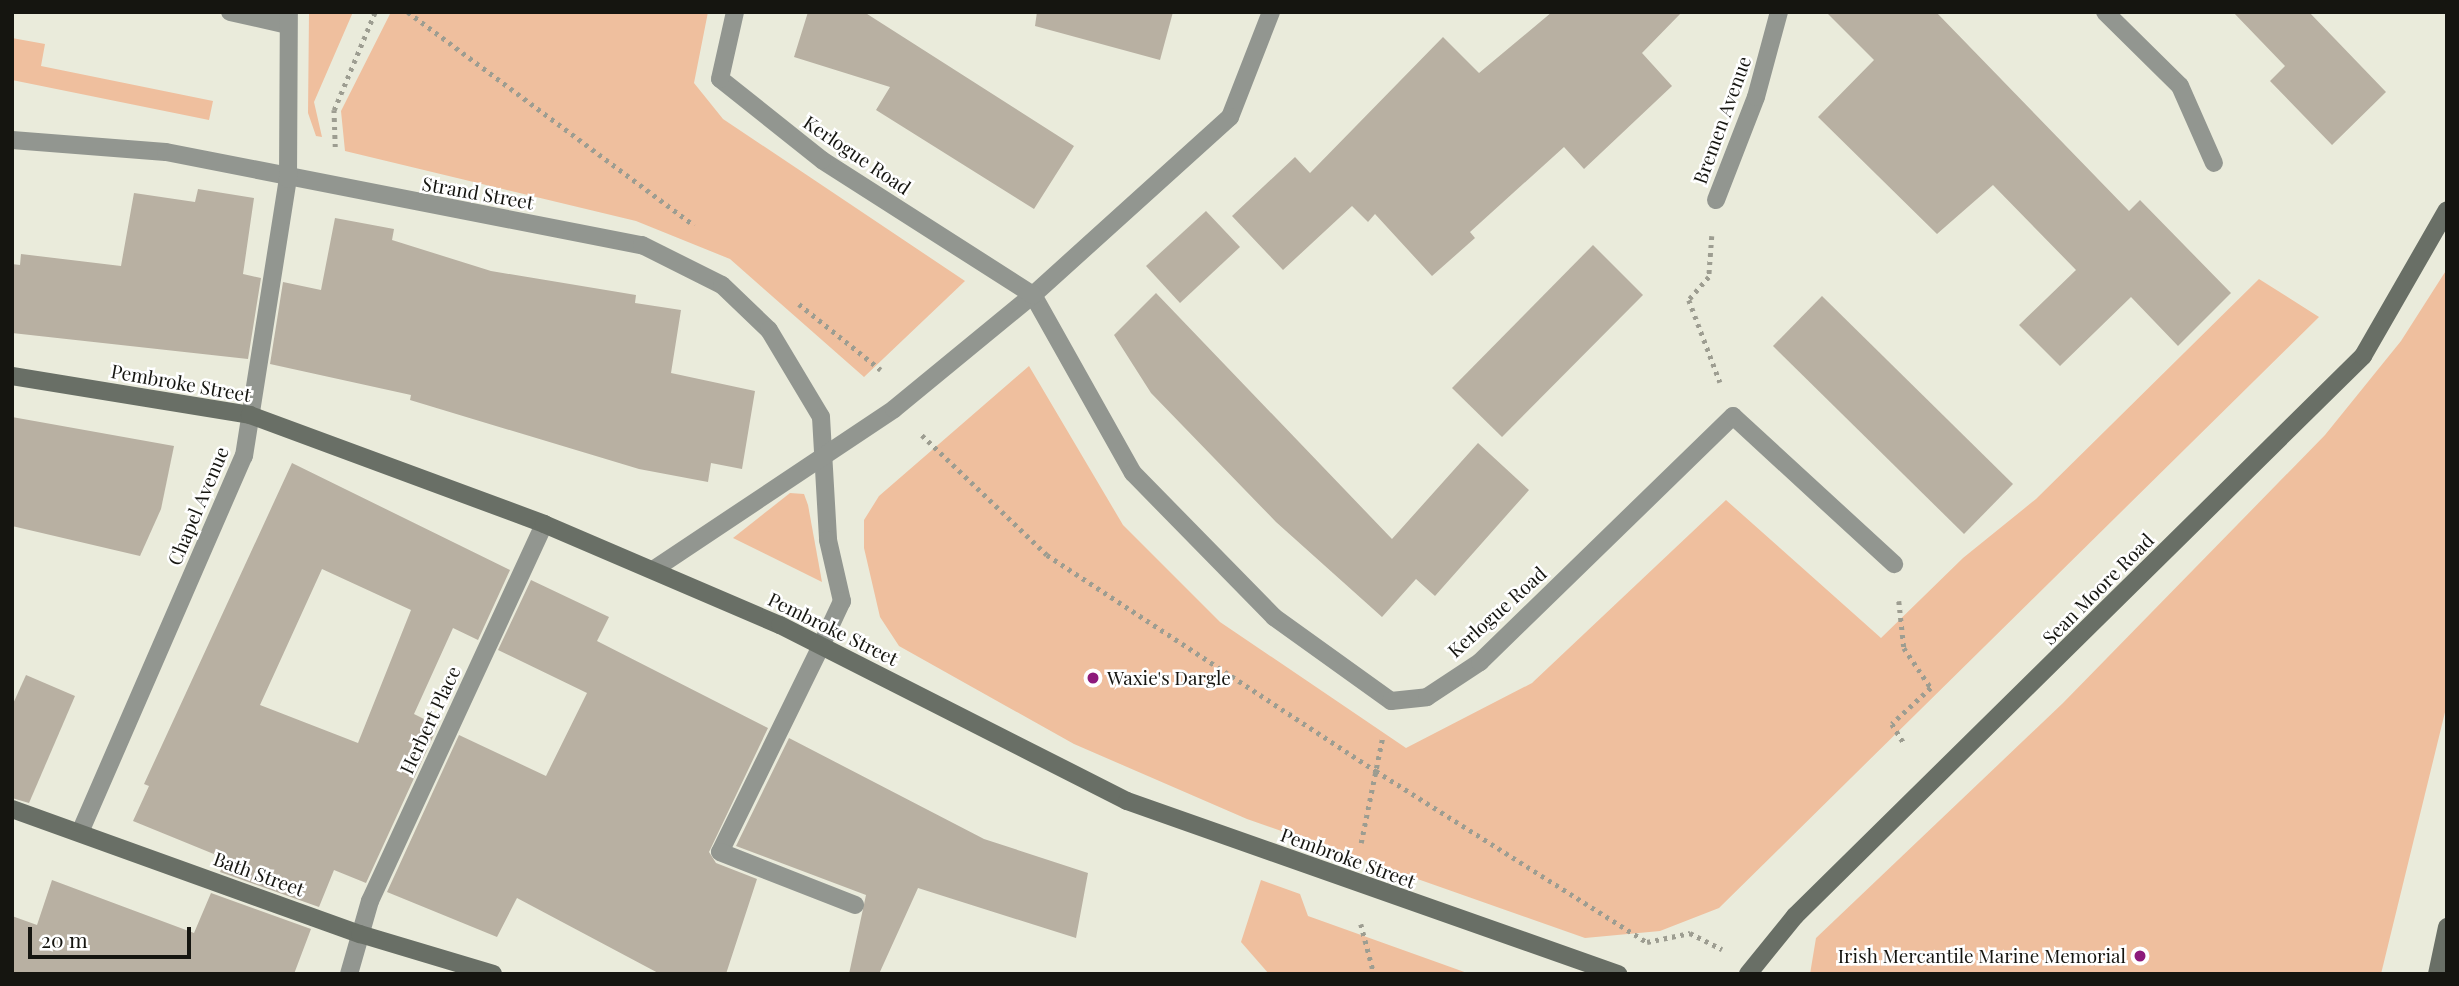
<!DOCTYPE html>
<style>
body{margin:0}
#map{position:relative;width:2459px;height:986px;overflow:hidden;background:#eaebdb;font-family:"Playfair Display",serif}
div>[style]{position:absolute}
.green>*{inset:0;background:#efbf9e}
.building>*{inset:0;background:#b8b0a2}
.path>*{height:4.5px;margin-top:-2.25px;transform-origin:0;background:repeating-linear-gradient(90deg,#9d9d91 0 3.5px,transparent 0 8.5px)}
.service>*{height:18px;margin:-9px;padding:0 9px;transform-origin:9px;border-radius:9px;background:#929690}
.minor>*{height:18px;margin:-9px;padding:0 9px;transform-origin:9px;border-radius:9px;background:#929690}
.secondary>*{height:18px;margin:-9px;padding:0 9px;transform-origin:9px;border-radius:9px;background:#696f66}
.dots>*{width:19px;height:19px;translate:-50% -50%;box-sizing:border-box;border:4px solid #fff;border-radius:50%}
span{translate:-50% -50%;white-space:nowrap;text-align:center;line-height:1.15;-webkit-text-stroke:5px #fff;paint-order:stroke}
.street-label{font-size:19px;color:#151510}
.poi-label{font-size:19px;color:#151510}
.left{translate:0 -50%;text-align:left}
.right{translate:-100% -50%;text-align:right}
.frame{position:absolute;inset:0;border:14px solid #151510;pointer-events:none}
.scale{position:absolute;left:28px;top:927px;width:163px;height:32px;box-sizing:border-box;border:4px solid #151510;border-top:0;padding-left:9px;font-size:21px;line-height:24px;white-space:nowrap;color:#151510;-webkit-text-stroke:5px #fff;paint-order:stroke}
</style>
<div id="map">
<div class="green">
<i style="clip-path:polygon(309px 12px,353px 12px,314px 102px,322px 137px,316px 136px,308px 113px)"></i>
<i style="clip-path:polygon(391px 12px,708px 12px,694px 83px,723px 119px,965px 281px,864px 377px,730px 259px,636px 221px,345px 151px,341px 111px)"></i>
<i style="clip-path:polygon(12px 38px,45px 44px,41px 66px,213px 101px,209px 120px,12px 80px)"></i>
<i style="clip-path:polygon(2447px 269px,2447px 704px,2381px 974px,1810px 974px,1816px 938px,2063px 703px,2325px 435px,2401px 341px)"></i>
<i style="clip-path:polygon(2259px 279px,2319px 317px,1719px 908px,1660px 931px,1585px 938px,1247px 819px,1074px 744px,899px 646px,880px 617px,864px 548px,864px 520px,879px 496px,1029px 366px,1123px 525px,1220px 622px,1406px 748px,1532px 683px,1726px 500px,1881px 638px,1963px 558px,2036px 499px)"></i>
<i style="clip-path:polygon(790px 493px,804px 494px,808px 505px,822px 582px,733px 538px)"></i>
<i style="clip-path:polygon(1261px 880px,1300px 894px,1308px 916px,1470px 974px,1269px 974px,1241px 942px)"></i>
</div>
<div class="building">
<i style="clip-path:polygon(808px 12px,864px 12px,1074px 146px,1034px 209px,876px 110px,890px 87px,794px 57px)"></i>
<i style="clip-path:polygon(1037px 12px,1173px 12px,1160px 60px,1035px 26px)"></i>
<i style="clip-path:polygon(1552px 12px,1682px 12px,1642px 53px,1672px 86px,1584px 169px,1564px 147px,1470px 232px,1475px 238px,1432px 276px,1375px 214px,1368px 222px,1352px 206px,1283px 270px,1232px 216px,1295px 157px,1310px 173px,1443px 37px,1479px 73px)"></i>
<i style="clip-path:polygon(1826px 12px,1936px 12px,2129px 211px,2140px 200px,2231px 293px,2178px 346px,2131px 297px,2060px 366px,2019px 325px,2076px 270px,1993px 185px,1937px 234px,1818px 117px,1874px 60px)"></i>
<i style="clip-path:polygon(2233px 12px,2309px 12px,2386px 92px,2332px 145px,2270px 81px,2285px 66px)"></i>
<i style="clip-path:polygon(198px 189px,254px 198px,243px 274px,261px 278px,248px 359px,12px 333px,12px 264px,20px 265px,21px 254px,121px 266px,134px 193px,195px 202px)"></i>
<i style="clip-path:polygon(1206px 211px,1240px 247px,1180px 303px,1146px 266px)"></i>
<i style="clip-path:polygon(335px 218px,394px 229px,392px 240px,491px 271px,636px 295px,635px 303px,681px 310px,671px 373px,755px 391px,742px 469px,711px 463px,708px 482px,639px 469px,410px 400px,411px 395px,270px 364px,283px 282px,321px 290px)"></i>
<i style="clip-path:polygon(1593px 245px,1643px 295px,1502px 437px,1452px 388px)"></i>
<i style="clip-path:polygon(1156px 293px,1392px 539px,1478px 443px,1529px 490px,1435px 596px,1416px 579px,1382px 617px,1276px 522px,1151px 393px,1114px 335px)"></i>
<i style="clip-path:polygon(1822px 296px,2013px 484px,1964px 534px,1773px 346px)"></i>
<i style="clip-path:polygon(12px 417px,174px 446px,161px 509px,140px 556px,12px 526px)"></i>
<i style="clip-path:polygon(evenodd,292px 463px,510px 570px,478px 640px,453px 628px,414px 714px,438px 726px,366px 883px,334px 870px,319px 907px,220px 872px,226px 859px,133px 821px,149px 786px,144px 784px,292px 463px,322px 569px,411px 610px,358px 743px,260px 705px,322px 569px)"></i>
<i style="clip-path:polygon(531px 580px,609px 617px,597px 641px,768px 728px,709px 852px,716px 863px,757px 879px,726px 974px,660px 974px,517px 898px,497px 937px,387px 892px,459px 735px,546px 776px,587px 693px,498px 650px)"></i>
<i style="clip-path:polygon(26px 675px,75px 696px,29px 803px,12px 798px,12px 706px)"></i>
<i style="clip-path:polygon(789px 738px,984px 839px,1088px 873px,1076px 938px,918px 888px,879px 974px,849px 974px,866px 895px,736px 846px)"></i>
<i style="clip-path:polygon(52px 880px,194px 933px,211px 893px,311px 929px,294px 974px,12px 974px,12px 916px,37px 925px)"></i>
</div>
<div class="path">
<i style="left:408px;top:12px;width:357px;rotate:36.7deg"></i>
<i style="left:335px;top:147px;width:37px;rotate:-92deg"></i>
<i style="left:334px;top:110px;width:106px;rotate:-67.3deg"></i>
<i style="left:1712px;top:236px;width:41px;rotate:94.2deg"></i>
<i style="left:1709px;top:277px;width:30px;rotate:131deg"></i>
<i style="left:1689px;top:300px;width:88px;rotate:69.3deg"></i>
<i style="left:799px;top:304px;width:105px;rotate:38.8deg"></i>
<i style="left:922px;top:435px;width:173px;rotate:43.8deg"></i>
<i style="left:1047px;top:555px;width:394px;rotate:33.3deg"></i>
<i style="left:1376px;top:771px;width:320px;rotate:32.3deg"></i>
<i style="left:1647px;top:942px;width:44px;rotate:-11.8deg"></i>
<i style="left:1690px;top:933px;width:36px;rotate:27deg"></i>
<i style="left:1899px;top:601px;width:47px;rotate:83.9deg"></i>
<i style="left:1904px;top:648px;width:48px;rotate:56deg"></i>
<i style="left:1931px;top:688px;width:53px;rotate:137.3deg"></i>
<i style="left:1892px;top:724px;width:25px;rotate:58deg"></i>
<i style="left:1361px;top:843px;width:110px;rotate:-78.5deg"></i>
<i style="left:1361px;top:924px;width:52px;rotate:75.4deg"></i>
</div>
<div class="service">
<i style="left:230px;top:12px;width:59px;rotate:12.6deg"></i>
<i style="left:821px;top:646px;width:229px;rotate:116.1deg"></i>
<i style="left:720px;top:852px;width:145px;rotate:21.4deg"></i>
</div>
<div class="minor">
<i style="left:1271px;top:12px;width:113px;rotate:111.3deg"></i>
<i style="left:1230px;top:117px;width:266px;rotate:137.9deg"></i>
<i style="left:1033px;top:295px;width:204px;rotate:60.7deg"></i>
<i style="left:1133px;top:473px;width:202px;rotate:45.6deg"></i>
<i style="left:1274px;top:617px;width:144px;rotate:35.7deg"></i>
<i style="left:1391px;top:701px;width:36px;rotate:-6deg"></i>
<i style="left:1427px;top:697px;width:64px;rotate:-33.4deg"></i>
<i style="left:1480px;top:662px;width:353px;rotate:-44.2deg"></i>
<i style="left:1733px;top:416px;width:219px;rotate:42.6deg"></i>
<i style="left:2105px;top:12px;width:105px;rotate:44.6deg"></i>
<i style="left:2180px;top:86px;width:84px;rotate:66.2deg"></i>
<i style="left:12px;top:140px;width:154px;rotate:4.5deg"></i>
<i style="left:166px;top:152px;width:485px;rotate:11.1deg"></i>
<i style="left:642px;top:245px;width:89px;rotate:26.6deg"></i>
<i style="left:722px;top:285px;width:65px;rotate:43.8deg"></i>
<i style="left:769px;top:330px;width:101px;rotate:59.1deg"></i>
<i style="left:821px;top:417px;width:123px;rotate:86.7deg"></i>
<i style="left:828px;top:540px;width:63px;rotate:77.1deg"></i>
<i style="left:842px;top:601px;width:50px;rotate:115deg"></i>
<i style="left:1716px;top:200px;width:110px;rotate:-68.8deg"></i>
<i style="left:1756px;top:97px;width:88px;rotate:-74.9deg"></i>
<i style="left:656px;top:568px;width:286px;rotate:-33.7deg"></i>
<i style="left:894px;top:409px;width:180px;rotate:-39.4deg"></i>
<i style="left:1033px;top:295px;width:250px;rotate:-147.4deg"></i>
<i style="left:822px;top:160px;width:130px;rotate:-141.5deg"></i>
<i style="left:720px;top:79px;width:69px;rotate:-77.4deg"></i>
<i style="left:81px;top:830px;width:408px;rotate:-66.5deg"></i>
<i style="left:244px;top:456px;width:280px;rotate:-81deg"></i>
<i style="left:288px;top:179px;width:167px;rotate:-89.7deg"></i>
<i style="left:349px;top:974px;width:76px;rotate:-74deg"></i>
<i style="left:370px;top:901px;width:415px;rotate:-65.2deg"></i>
</div>
<div class="secondary">
<i style="left:12px;top:376px;width:241px;rotate:9.3deg"></i>
<i style="left:250px;top:415px;width:314px;rotate:20.3deg"></i>
<i style="left:544px;top:524px;width:257px;rotate:23.2deg"></i>
<i style="left:780px;top:625px;width:389px;rotate:26.9deg"></i>
<i style="left:1127px;top:801px;width:521px;rotate:19.41deg"></i>
<i style="left:12px;top:809px;width:370px;rotate:19.8deg"></i>
<i style="left:360px;top:934px;width:139px;rotate:16.7deg"></i>
<i style="left:1748px;top:974px;width:75px;rotate:-51deg"></i>
<i style="left:1795px;top:916px;width:798px;rotate:-44.59deg"></i>
<i style="left:2363px;top:356px;width:168px;rotate:-60.1deg"></i>
<i style="left:2437px;top:974px;width:48px;rotate:-78deg"></i>
</div>
<div class="dots">
<i style="left:1093px;top:678px;background:#8d1a7b"></i>
<i style="left:2140px;top:956px;background:#8d1a7b"></i>
</div>
<div class="street-label">
<span style="left:1722px;top:120px;rotate:-70deg">Bremen Avenue</span>
<span style="left:857px;top:155px;rotate:34deg">Kerlogue Road</span>
<span style="left:478px;top:193px;rotate:10deg">Strand Street</span>
<span style="left:181px;top:383px;rotate:10deg">Pembroke Street</span>
<span style="left:198px;top:506px;rotate:-67deg">Chapel Avenue</span>
<span style="left:2098px;top:589px;rotate:-45deg">Sean Moore Road</span>
<span style="left:1497px;top:612px;rotate:-42deg">Kerlogue Road</span>
<span style="left:833px;top:629px;rotate:26deg">Pembroke Street</span>
<span style="left:430px;top:720px;rotate:-65deg">Herbert Place</span>
<span style="left:1348px;top:858px;rotate:20deg">Pembroke Street</span>
<span style="left:259px;top:874px;rotate:20deg">Bath Street</span>
</div>
<div class="poi-label">
<span class="left" style="left:1107px;top:678px">Waxie's Dargle</span>
<span class="right" style="left:2126px;top:956px">Irish Mercantile Marine Memorial</span>
</div>
<div class="frame"></div>
<div class="scale">20 m</div>
</div>
